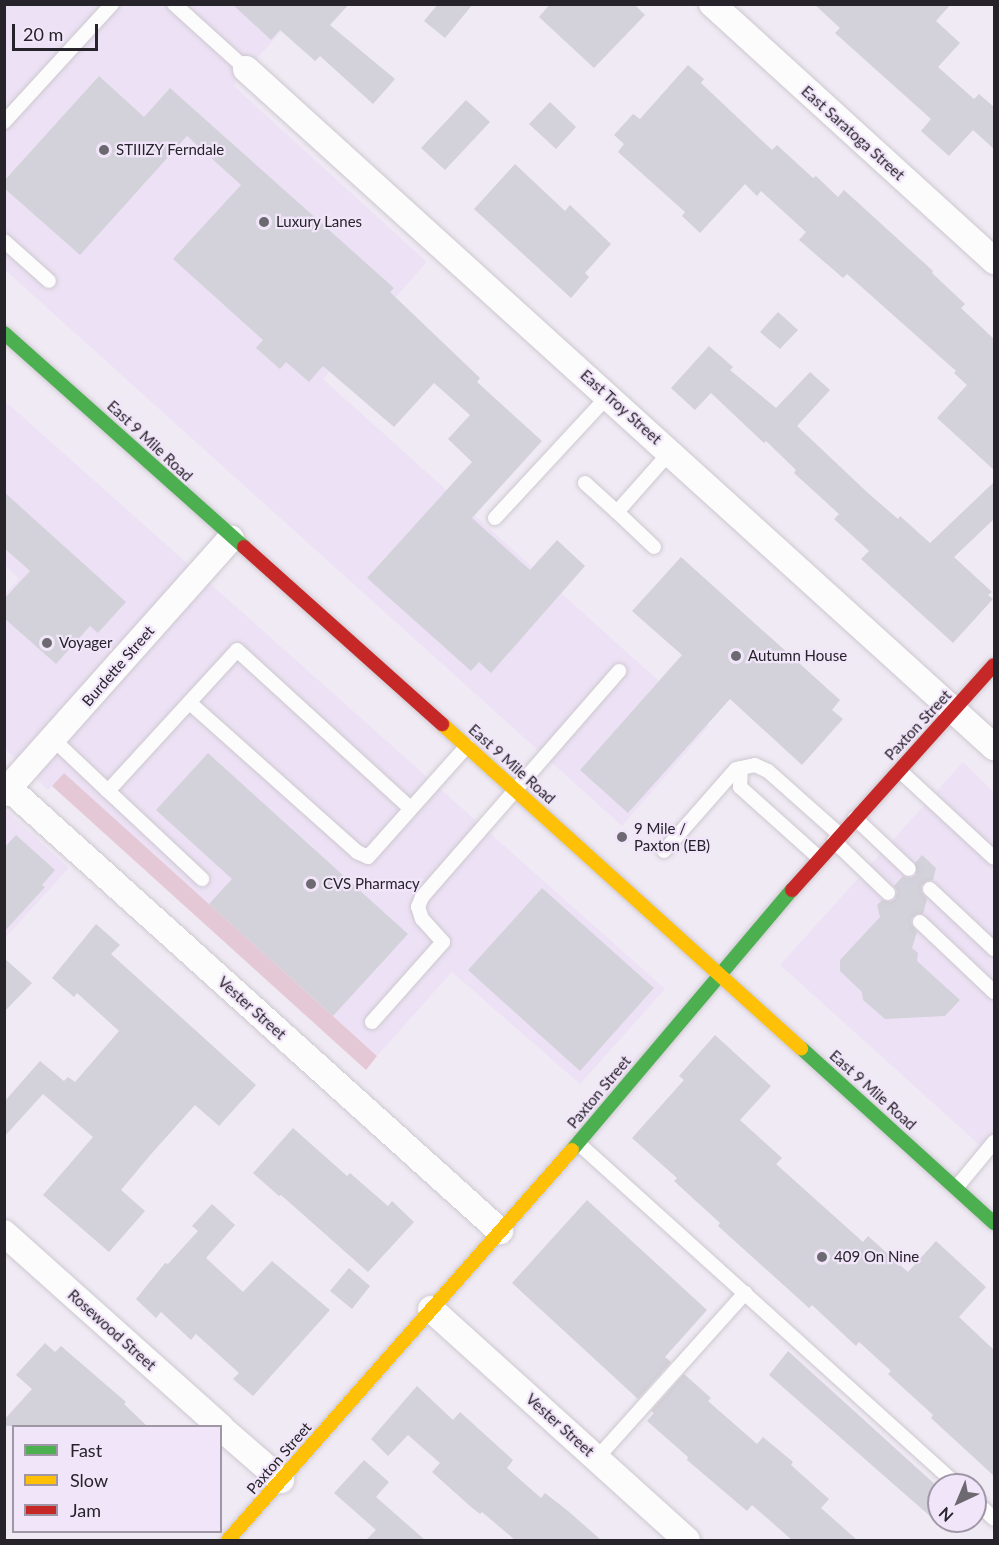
<!DOCTYPE html>
<style>
body{margin:0}
#map{position:relative;width:999px;height:1545px;overflow:hidden;background:#f0eaf4;font-family:Lato,sans-serif}
div>[style]{position:absolute}
.built>*{inset:0;background:#ede2f5}
.green>*{inset:0;background:#e5c8d6}
.building>*{inset:0;background:#d3d1d9}
.roads{filter:drop-shadow(0 0 2px #cdc8d0) drop-shadow(0 0 2px #cdc8d0)}
.lane>*{height:14px;margin:-7px;padding:0 7px;transform-origin:7px;border-radius:7px;background:#fdfcfd}
.street>*{height:26px;margin:-13px;padding:0 13px;transform-origin:13px;border-radius:13px;background:#fdfcfd}
.fast>*{height:14px;margin:-7px;padding:0 7px;transform-origin:7px;border-radius:7px;background:#4caf50}
.slow>*{height:14px;margin:-7px;padding:0 7px;transform-origin:7px;border-radius:7px;background:#ffc107}
.jam>*{height:14px;margin:-7px;padding:0 7px;transform-origin:7px;border-radius:7px;background:#c62828}
.dots>*{width:16px;height:16px;translate:-50% -50%;box-sizing:border-box;border:3px solid #f1e5f9;border-radius:50%}
span{translate:-50% -50%;white-space:nowrap;text-align:center;line-height:1.15;-webkit-text-stroke:4.5px #f1e5f9;paint-order:stroke}
.street-label{font-size:15px;color:#27232a}
.poi-label{font-size:15px;color:#27232a}
.left{translate:0 -50%;text-align:left}
.frame{position:absolute;inset:0;border:6px solid #27232a;pointer-events:none}
.legend{position:absolute;left:12px;top:1425px;width:210px;height:108px;box-sizing:border-box;background:#f1e5f9;border:2px solid #a097a6;margin:0;padding:8px 10px;list-style:none;font-size:18px;color:#27232a}
.legend li{display:flex;align-items:center;gap:12px;height:30px}
.legend b{width:30px;border:2px solid #a097a6}
.north{position:absolute;left:927px;top:1473px;width:60px;height:60px;box-sizing:border-box;background:#f1e5f9;border:2px solid #a097a6;border-radius:50%;rotate:224deg;font-size:16px;font-weight:700;line-height:24px;text-align:center;color:#27232a}
.north::after{content:'';display:block;margin:auto;width:21px;height:27px;background:#6d6971;clip-path:polygon(50% 0,100% 100%,50% 72%,0 100%)}
.scale{position:absolute;left:12px;top:24px;width:86px;height:27px;box-sizing:border-box;border:3px solid #27232a;border-top:0;padding-left:8px;font-size:18px;line-height:21px;white-space:nowrap;color:#27232a;-webkit-text-stroke:4px #f1e5f9;paint-order:stroke}
</style>
<div id="map">
<div class="built">
<i style="clip-path:polygon(4px 5px,305px 5px,233px 85px,427px 262px,323px 379px,709px 726px,622px 826px,5px 270px)"></i>
<i style="clip-path:polygon(5px 401px,665px 989px,580px 1084px,452px 972px,377px 1056px,64px 773px,48px 790px,5px 749px,4px 595px,19px 579px,5px 565px)"></i>
<i style="clip-path:polygon(963px 762px,994px 792px,994px 1158px,780px 965px)"></i>
<i style="clip-path:polygon(4px 809px,69px 868px,5px 938px,4px 938px)"></i>
</div>
<div class="green">
<i style="clip-path:polygon(64px 773px,377px 1056px,366px 1070px,52px 786px)"></i>
</div>
<div class="building">
<i style="clip-path:polygon(232px 4px,349px 4px,330px 25px,395px 79px,373px 104px,320px 56px,315px 61px,280px 30px,271px 40px)"></i>
<i style="clip-path:polygon(438px 4px,473px 4px,445px 38px,424px 21px)"></i>
<i style="clip-path:polygon(550px 4px,634px 4px,645px 15px,594px 68px,539px 17px)"></i>
<i style="clip-path:polygon(814px 4px,951px 4px,936px 21px,960px 43px,938px 67px,974px 99px,979px 94px,994px 107px,994px 149px,973px 130px,949px 156px,921px 131px,931px 119px,835px 33px,840px 28px)"></i>
<i style="clip-path:polygon(688px 65px,704px 79px,701px 83px,772px 150px,777px 145px,813px 178px,816px 176px,838px 197px,844px 190px,933px 271px,932px 273px,965px 304px,961px 308px,994px 339px,994px 470px,937px 418px,967px 385px,954px 373px,956px 371px,847px 274px,843px 278px,799px 240px,806px 232px,761px 191px,757px 196px,745px 184px,700px 233px,682px 216px,685px 212px,618px 152px,624px 144px,614px 135px,633px 114px,640px 119px)"></i>
<i style="clip-path:polygon(99px 76px,144px 117px,170px 88px,394px 288px,390px 292px,480px 378px,477px 382px,542px 441px,472px 518px,530px 570px,557px 540px,585px 566px,491px 673px,479px 662px,471px 671px,367px 578px,472px 462px,448px 439px,470px 415px,434px 383px,394px 427px,323px 366px,309px 382px,286px 362px,280px 369px,256px 348px,263px 340px,173px 259px,241px 185px,187px 136px,80px 255px,4px 188px,4px 181px)"></i>
<i style="clip-path:polygon(466px 100px,490px 122px,445px 170px,421px 148px)"></i>
<i style="clip-path:polygon(550px 102px,576px 127px,556px 149px,529px 124px)"></i>
<i style="clip-path:polygon(515px 164px,565px 211px,570px 205px,611px 244px,585px 273px,589px 277px,571px 298px,474px 209px)"></i>
<i style="clip-path:polygon(778px 312px,798px 330px,780px 349px,760px 332px)"></i>
<i style="clip-path:polygon(709px 346px,733px 367px,730px 370px,776px 408px,810px 372px,830px 390px,797px 426px,868px 493px,898px 519px,900px 516px,930px 543px,994px 482px,994px 519px,954px 557px,992px 592px,988px 595px,993px 599px,953px 643px,861px 559px,869px 551px,834px 519px,839px 514px,794px 473px,796px 470px,766px 441px,764px 443px,711px 393px,695px 410px,671px 388px)"></i>
<i style="clip-path:polygon(4px 492px,126px 602px,98px 633px,90px 626px,56px 664px,4px 618px,4px 599px,30px 571px,4px 548px)"></i>
<i style="clip-path:polygon(681px 557px,840px 700px,832px 710px,843px 719px,802px 765px,730px 699px,628px 813px,580px 770px,682px 655px,632px 611px)"></i>
<i style="clip-path:polygon(208px 753px,408px 934px,333px 1016px,209px 904px,232px 879px,156px 810px)"></i>
<i style="clip-path:polygon(16px 835px,55px 870px,42px 885px,45px 887px,4px 932px,4px 848px)"></i>
<i style="clip-path:polygon(922px 855px,936px 868px,933px 880px,927px 881px,921px 886px,922px 892px,927px 899px,923px 914px,917px 914px,911px 919px,912px 925px,917px 932px,912px 948px,918px 953px,917px 961px,960px 1000px,945px 1016px,885px 1019px,863px 1000px,862px 992px,840px 971px,840px 960px,880px 917px,877px 905px,882px 900px,890px 902px,895px 899px,897px 891px,894px 886px,903px 876px,911px 878px,916px 875px,915px 863px)"></i>
<i style="clip-path:polygon(542px 888px,654px 988px,580px 1071px,468px 970px)"></i>
<i style="clip-path:polygon(96px 924px,120px 945px,111px 954px,256px 1085px,219px 1126px,195px 1105px,152px 1153px,121px 1190px,145px 1211px,109px 1252px,43px 1195px,93px 1137px,43px 1094px,4px 1137px,4px 1102px,40px 1061px,64px 1081px,68px 1077px,75px 1082px,119px 1031px,77px 993px,74px 997px,52px 978px)"></i>
<i style="clip-path:polygon(4px 958px,32px 983px,4px 1012px)"></i>
<i style="clip-path:polygon(715px 1035px,771px 1086px,740px 1120px,782px 1158px,776px 1164px,863px 1242px,868px 1236px,908px 1272px,936px 1241px,986px 1287px,959px 1317px,994px 1350px,994px 1476px,931px 1418px,933px 1415px,888px 1374px,891px 1371px,859px 1342px,856px 1346px,812px 1305px,809px 1308px,718px 1226px,720px 1223px,674px 1181px,677px 1178px,632px 1138px,684px 1080px,679px 1076px)"></i>
<i style="clip-path:polygon(293px 1128px,347px 1176px,350px 1173px,388px 1206px,392px 1201px,414px 1222px,368px 1272px,281px 1195px,279px 1196px,253px 1173px)"></i>
<i style="clip-path:polygon(587px 1200px,707px 1310px,665px 1357px,671px 1362px,638px 1399px,512px 1283px)"></i>
<i style="clip-path:polygon(212px 1204px,235px 1225px,206px 1258px,243px 1292px,272px 1261px,330px 1310px,253px 1396px,233px 1379px,239px 1373px,196px 1334px,191px 1340px,161px 1312px,156px 1318px,136px 1299px,165px 1263px,168px 1264px,198px 1231px,192px 1226px)"></i>
<i style="clip-path:polygon(349px 1268px,370px 1286px,352px 1309px,330px 1291px)"></i>
<i style="clip-path:polygon(45px 1343px,55px 1352px,61px 1346px,126px 1402px,124px 1404px,147px 1426px,4px 1426px,4px 1420px,32px 1389px,16px 1375px)"></i>
<i style="clip-path:polygon(788px 1351px,939px 1488px,939px 1524px,769px 1375px)"></i>
<i style="clip-path:polygon(684px 1374px,711px 1398px,708px 1401px,757px 1444px,763px 1437px,793px 1462px,791px 1465px,829px 1499px,821px 1508px,857px 1540px,792px 1540px,752px 1505px,747px 1511px,687px 1460px,688px 1457px,647px 1421px,654px 1413px,651px 1411px)"></i>
<i style="clip-path:polygon(417px 1386px,453px 1420px,460px 1412px,513px 1460px,507px 1468px,541px 1498px,545px 1493px,568px 1511px,601px 1540px,515px 1540px,482px 1512px,480px 1514px,470px 1506px,432px 1472px,440px 1463px,408px 1435px,388px 1456px,371px 1439px)"></i>
<i style="clip-path:polygon(364px 1460px,389px 1482px,376px 1497px,425px 1540px,366px 1540px,376px 1530px,334px 1493px)"></i>
</div>
<div class="roads">
<div class="lane">
<i style="left:174px;top:4px;width:97px;rotate:42.1deg"></i>
<i style="left:4px;top:122px;width:160px;rotate:-47.5deg"></i>
<i style="left:4px;top:241px;width:60px;rotate:41.6deg"></i>
<i style="left:585px;top:483px;width:43px;rotate:42.2deg"></i>
<i style="left:495px;top:518px;width:166px;rotate:-47.2deg"></i>
<i style="left:654px;top:547px;width:51px;rotate:-136.6deg"></i>
<i style="left:617px;top:512px;width:80px;rotate:-48.5deg"></i>
<i style="left:190px;top:703px;width:224px;rotate:41.7deg"></i>
<i style="left:357px;top:852px;width:12px;rotate:24deg"></i>
<i style="left:368px;top:857px;width:149px;rotate:-48.3deg"></i>
<i style="left:54px;top:740px;width:74px;rotate:43.4deg"></i>
<i style="left:108px;top:791px;width:191px;rotate:-47.5deg"></i>
<i style="left:237px;top:650px;width:234px;rotate:42.4deg"></i>
<i style="left:741px;top:768px;width:19px;rotate:93deg"></i>
<i style="left:740px;top:787px;width:106px;rotate:41.9deg"></i>
<i style="left:899px;top:770px;width:129px;rotate:42.8deg"></i>
<i style="left:108px;top:791px;width:129px;rotate:43.1deg"></i>
<i style="left:855px;top:818px;width:74px;rotate:43.4deg"></i>
<i style="left:834px;top:841px;width:75px;rotate:43.9deg"></i>
<i style="left:664px;top:851px;width:109px;rotate:-48.7deg"></i>
<i style="left:736px;top:769px;width:19px;rotate:-12deg"></i>
<i style="left:755px;top:765px;width:14px;rotate:25deg"></i>
<i style="left:768px;top:771px;width:96px;rotate:41.6deg"></i>
<i style="left:930px;top:889px;width:88px;rotate:43.2deg"></i>
<i style="left:920px;top:922px;width:102px;rotate:43.4deg"></i>
<i style="left:372px;top:1022px;width:107px;rotate:-48.4deg"></i>
<i style="left:443px;top:942px;width:31px;rotate:-132deg"></i>
<i style="left:422px;top:919px;width:13px;rotate:-108deg"></i>
<i style="left:418px;top:907px;width:11px;rotate:-68deg"></i>
<i style="left:422px;top:897px;width:300px;rotate:-48.9deg"></i>
<i style="left:578px;top:1143px;width:510px;rotate:42.06deg"></i>
<i style="left:956px;top:1188px;width:60px;rotate:-50.4deg"></i>
<i style="left:597px;top:1458px;width:222px;rotate:-48.1deg"></i>
<i style="left:975px;top:1501px;width:26px;rotate:43deg"></i>
</div>
<div class="street">
<i style="left:712px;top:4px;width:382px;rotate:42.3deg"></i>
<i style="left:246px;top:69px;width:1010px;rotate:42.19deg"></i>
<i style="left:4px;top:784px;width:668px;rotate:42.03deg"></i>
<i style="left:4px;top:793px;width:341px;rotate:-48.3deg"></i>
<i style="left:4px;top:1233px;width:290px;rotate:41.8deg"></i>
<i style="left:431px;top:1309px;width:345px;rotate:42.1deg"></i>
<i style="left:220px;top:1427px;width:81px;rotate:41deg"></i>
</div>
<div class="fast">
<i style="left:4px;top:333px;width:322px;rotate:41.7deg"></i>
<i style="left:801px;top:1048px;width:261px;rotate:42.2deg"></i>
<i style="left:572px;top:1150px;width:341px;rotate:-49.8deg"></i>
</div>
<div class="slow">
<i style="left:442px;top:724px;width:484px;rotate:42.1deg"></i>
<i style="left:228px;top:1540px;width:520px;rotate:-48.59deg"></i>
</div>
<div class="jam">
<i style="left:244px;top:547px;width:266px;rotate:41.8deg"></i>
<i style="left:792px;top:890px;width:302px;rotate:-48.1deg"></i>
</div>
</div>
<div class="dots">
<i style="left:104px;top:150px;background:#6d6971"></i>
<i style="left:264px;top:222px;background:#6d6971"></i>
<i style="left:47px;top:643px;background:#6d6971"></i>
<i style="left:736px;top:656px;background:#6d6971"></i>
<i style="left:622px;top:837px;background:#6d6971"></i>
<i style="left:311px;top:884px;background:#6d6971"></i>
<i style="left:822px;top:1257px;background:#6d6971"></i>
</div>
<div class="street-label">
<span style="left:853px;top:133px;rotate:42deg">East Saratoga Street</span>
<span style="left:621px;top:407px;rotate:42deg">East Troy Street</span>
<span style="left:150px;top:441px;rotate:43deg">East 9 Mile Road</span>
<span style="left:118px;top:666px;rotate:-49deg">Burdette Street</span>
<span style="left:918px;top:725px;rotate:-47deg">Paxton Street</span>
<span style="left:512px;top:764px;rotate:42deg">East 9 Mile Road</span>
<span style="left:252px;top:1008px;rotate:42deg">Vester Street</span>
<span style="left:873px;top:1090px;rotate:42deg">East 9 Mile Road</span>
<span style="left:599px;top:1092px;rotate:-50deg">Paxton Street</span>
<span style="left:112px;top:1330px;rotate:42deg">Rosewood Street</span>
<span style="left:560px;top:1425px;rotate:42deg">Vester Street</span>
<span style="left:279px;top:1458px;rotate:-49deg">Paxton Street</span>
</div>
<div class="poi-label">
<span class="left" style="left:116px;top:150px">STIIIZY Ferndale</span>
<span class="left" style="left:276px;top:222px">Luxury Lanes</span>
<span class="left" style="left:59px;top:643px">Voyager</span>
<span class="left" style="left:748px;top:656px">Autumn House</span>
<span class="left" style="left:634px;top:837px">9 Mile /<br>Paxton (EB)</span>
<span class="left" style="left:323px;top:884px">CVS Pharmacy</span>
<span class="left" style="left:834px;top:1257px">409 On Nine</span>
</div>
<div class="frame"></div>
<ul class="legend">
<li><b style="height:8px;background:#4caf50"></b>Fast</li>
<li><b style="height:8px;background:#ffc107"></b>Slow</li>
<li><b style="height:8px;background:#c62828"></b>Jam</li>
</ul>
<div class="north">N</div>
<div class="scale">20 m</div>
</div>
